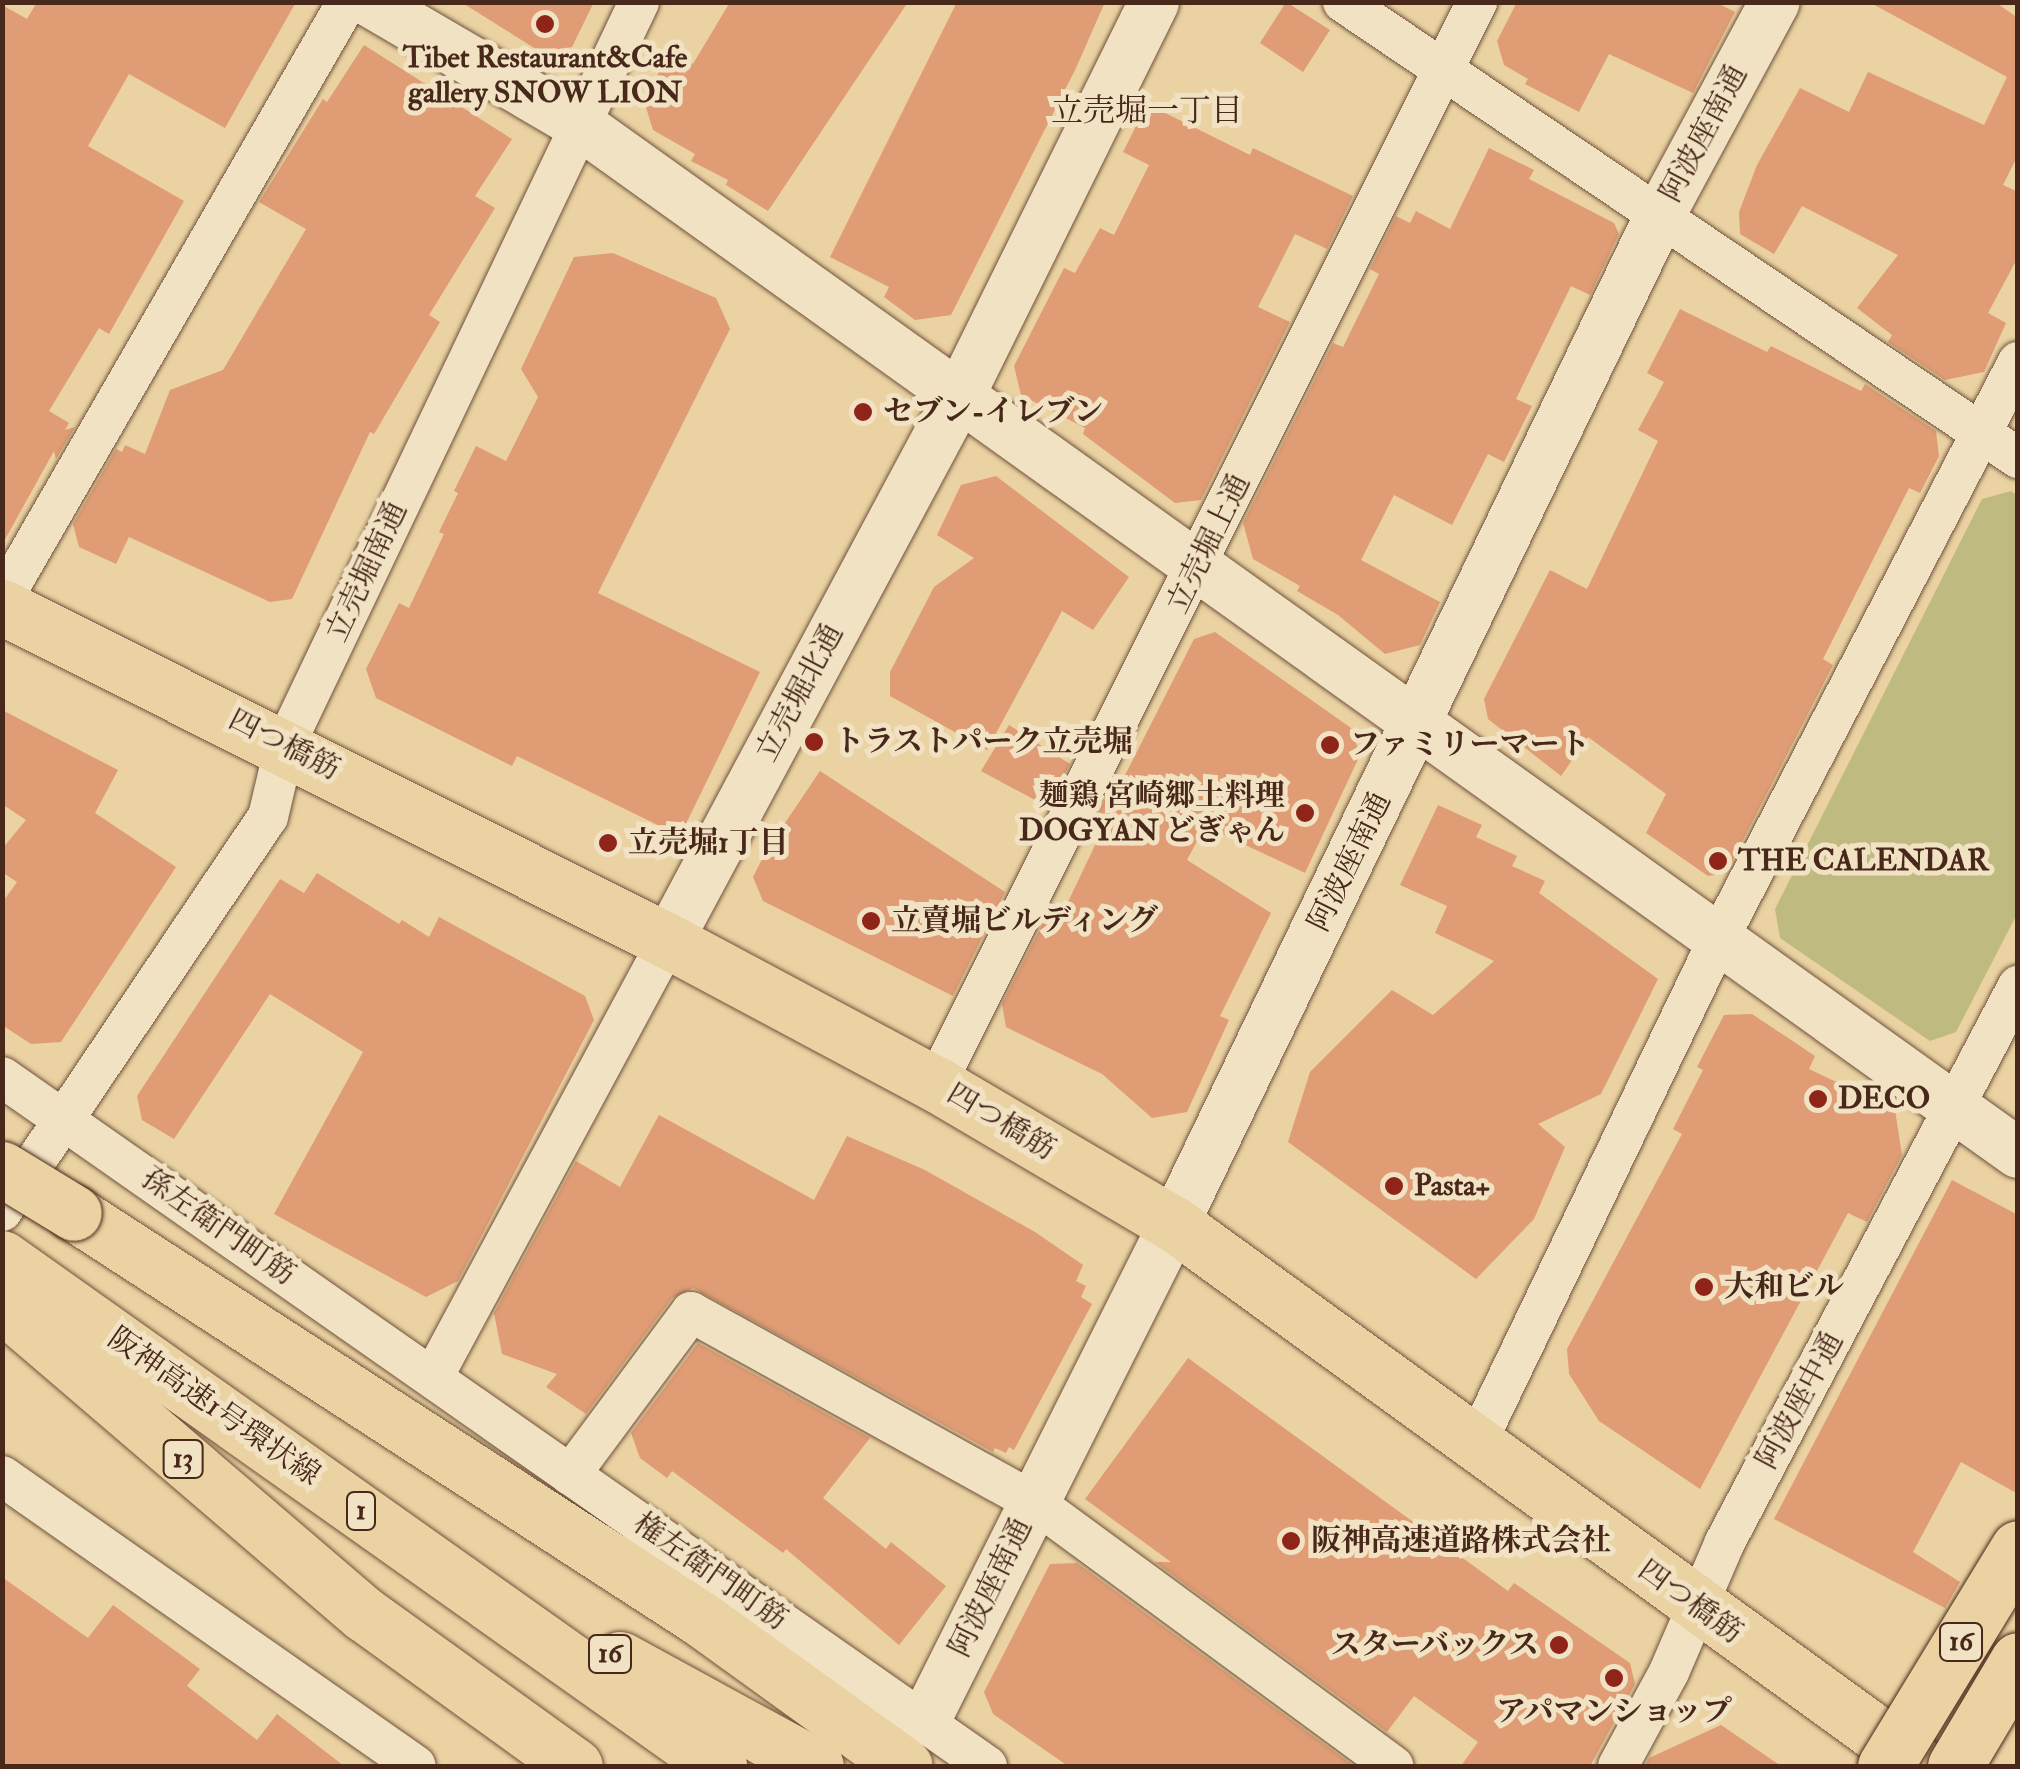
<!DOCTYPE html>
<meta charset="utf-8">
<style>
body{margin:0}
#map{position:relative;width:2020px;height:1769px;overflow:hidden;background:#ead2a2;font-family:"IM FELL Double Pica","Noto Serif JP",serif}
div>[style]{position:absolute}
.green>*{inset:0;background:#beba80}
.building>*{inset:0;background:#df9c75}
.roads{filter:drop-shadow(0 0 2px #70523c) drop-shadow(0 0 2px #70523c)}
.minor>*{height:40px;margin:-20px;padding:0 20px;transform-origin:20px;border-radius:20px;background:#f1e2c3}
.tertiary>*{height:50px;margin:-25px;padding:0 25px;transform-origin:25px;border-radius:25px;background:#f1e2c3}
.primary>*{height:55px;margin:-27.5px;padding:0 27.5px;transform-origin:27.5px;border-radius:27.5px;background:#ead2a2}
.motorway>*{height:55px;margin:-27.5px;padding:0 27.5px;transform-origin:27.5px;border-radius:27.5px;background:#ead2a2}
.bridges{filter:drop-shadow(0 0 2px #48281a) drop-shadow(0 0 2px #48281a)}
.motorway-bridge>*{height:55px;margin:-27.5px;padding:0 27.5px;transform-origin:27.5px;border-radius:27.5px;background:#ead2a2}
.dots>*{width:28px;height:28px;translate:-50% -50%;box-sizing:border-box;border:5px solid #f1e2c3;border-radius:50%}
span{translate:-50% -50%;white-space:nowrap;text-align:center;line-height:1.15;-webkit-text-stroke:10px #f1e2c3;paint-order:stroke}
.shield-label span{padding:2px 8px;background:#f1e2c3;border:2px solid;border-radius:8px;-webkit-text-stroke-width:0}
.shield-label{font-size:28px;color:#48281a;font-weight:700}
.poi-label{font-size:30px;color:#48281a;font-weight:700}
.left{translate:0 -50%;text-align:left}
.right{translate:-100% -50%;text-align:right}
.street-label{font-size:30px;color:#48281a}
.neighbourhood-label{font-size:32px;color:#48281a}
.frame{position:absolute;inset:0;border:5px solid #48281a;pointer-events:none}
</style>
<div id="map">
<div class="green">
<i style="clip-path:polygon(2011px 491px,2018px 496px,2017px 914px,1956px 1032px,1930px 1041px,1780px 938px,1775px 909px,1982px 499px)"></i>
</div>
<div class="building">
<i style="clip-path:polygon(37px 2px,296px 2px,225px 128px,129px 74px,88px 146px,184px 201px,109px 334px,99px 328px,49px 411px,69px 423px,65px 430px,75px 427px,56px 459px,54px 451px,2px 545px,2px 5px,27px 19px)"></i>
<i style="clip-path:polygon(461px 2px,594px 2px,572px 47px,542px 53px)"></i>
<i style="clip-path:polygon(730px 2px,908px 2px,768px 211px,726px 185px,728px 180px,691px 161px,695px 154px,653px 130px,644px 101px,670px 51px,693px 64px)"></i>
<i style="clip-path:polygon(957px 2px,1105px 2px,1076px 68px,951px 315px,915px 320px,884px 297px,889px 287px,830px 257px)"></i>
<i style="clip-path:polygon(1286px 2px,1330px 30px,1303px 72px,1260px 43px)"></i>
<i style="clip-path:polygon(1517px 2px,1715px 2px,1735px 12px,1693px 93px,1609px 54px,1579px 112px,1525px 84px,1528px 79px,1504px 65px,1497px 41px)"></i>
<i style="clip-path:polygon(1869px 2px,1995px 2px,2018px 18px,2018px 155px,2003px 185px,2018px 192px,2018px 257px,1988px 313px,2006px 323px,1984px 372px,1945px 380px,1888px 342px,1892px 335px,1857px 308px,1898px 255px,1802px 206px,1774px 254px,1740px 234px,1739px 212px,1757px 165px,1800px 88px,1849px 112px,1868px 72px,1984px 125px,2007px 77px)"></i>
<i style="clip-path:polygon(364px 45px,512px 139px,475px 196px,495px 208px,429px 315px,440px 322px,374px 434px,370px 432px,292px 599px,270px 602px,129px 537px,116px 564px,79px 547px,73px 524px,116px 449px,122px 452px,125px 445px,145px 454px,170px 390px,223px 370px,306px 229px,259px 202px,323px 99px,327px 102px)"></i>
<i style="clip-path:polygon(1147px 104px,1250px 155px,1253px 148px,1353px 196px,1327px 249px,1295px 234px,1258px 307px,1290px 322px,1201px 500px,1175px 503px,1083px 434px,1085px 428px,1021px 395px,1014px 366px,1064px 268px,1075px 273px,1100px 228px,1114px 235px,1149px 165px,1123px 152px)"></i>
<i style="clip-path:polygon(1489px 148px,1534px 170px,1529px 179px,1614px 223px,1619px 234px,1590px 295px,1571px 286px,1516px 399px,1532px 406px,1504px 462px,1488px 454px,1452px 525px,1394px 495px,1361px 560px,1440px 602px,1420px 645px,1385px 654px,1338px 615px,1297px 591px,1300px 586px,1253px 559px,1243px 523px,1333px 343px,1343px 347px,1379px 274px,1370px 269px,1396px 216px,1410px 223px,1416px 211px,1450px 229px)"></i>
<i style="clip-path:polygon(613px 253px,716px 298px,730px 329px,598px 593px,760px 672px,680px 836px,517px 756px,512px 766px,376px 698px,366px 669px,399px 603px,409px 608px,444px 534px,439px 532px,458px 493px,454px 491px,476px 446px,506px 461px,538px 397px,521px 369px,574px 257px)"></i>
<i style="clip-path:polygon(1680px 309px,1767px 352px,1771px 346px,1861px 391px,1865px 384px,1936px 431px,1939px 456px,1920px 493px,1909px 488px,1823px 659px,1833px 665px,1726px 873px,1708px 876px,1646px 833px,1666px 794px,1588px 737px,1561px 776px,1488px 719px,1484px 699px,1550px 570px,1587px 589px,1658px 441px,1638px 430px,1664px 382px,1647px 373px)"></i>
<i style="clip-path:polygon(996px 476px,1129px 577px,1093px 630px,1062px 611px,987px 750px,890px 696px,890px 672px,934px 587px,974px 558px,937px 535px,961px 485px)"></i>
<i style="clip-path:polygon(1215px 632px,1351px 728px,1360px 755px,1305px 873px,1205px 826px,1187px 860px,1271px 913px,1220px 1016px,1229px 1020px,1187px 1112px,1152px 1118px,1102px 1074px,1006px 1027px,1002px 1004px,1045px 919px,1056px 927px,1098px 839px,1088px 833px,1110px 789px,1116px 793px,1194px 639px)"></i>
<i style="clip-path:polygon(2px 710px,118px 770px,95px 813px,176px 867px,61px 1042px,31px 1044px,2px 1025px,2px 903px,17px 882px,2px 872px,2px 849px,26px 820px,2px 804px)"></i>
<i style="clip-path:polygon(1009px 725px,1070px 764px,1048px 807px,981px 771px)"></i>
<i style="clip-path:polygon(820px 771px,1005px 892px,953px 996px,763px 901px,753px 877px,780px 824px,783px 826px)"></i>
<i style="clip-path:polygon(1438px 805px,1482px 825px,1476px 837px,1517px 856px,1512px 866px,1545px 881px,1539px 893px,1658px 979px,1601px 1094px,1538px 1124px,1565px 1147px,1534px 1219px,1476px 1279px,1288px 1142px,1310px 1072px,1392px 990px,1433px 1015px,1494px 961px,1435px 933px,1447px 906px,1400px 885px)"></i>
<i style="clip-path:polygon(317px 873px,399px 924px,402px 920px,429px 937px,439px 917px,585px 996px,594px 1020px,458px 1281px,426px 1297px,274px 1214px,363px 1052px,270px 994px,174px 1139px,142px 1120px,137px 1096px,280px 879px,304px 893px)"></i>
<i style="clip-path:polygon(1752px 1014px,1815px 1056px,1809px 1069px,1895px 1110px,1902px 1155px,1867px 1222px,1848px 1213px,1700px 1489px,1599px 1421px,1569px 1374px,1567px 1349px,1682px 1134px,1673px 1129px,1703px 1070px,1697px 1067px,1724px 1015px)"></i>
<i style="clip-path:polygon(659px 1115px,814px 1200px,847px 1136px,925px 1170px,1035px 1232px,1083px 1265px,1076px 1281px,1086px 1286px,1081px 1297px,1092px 1304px,1014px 1450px,1009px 1447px,1006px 1453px,995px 1448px,993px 1452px,693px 1288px,672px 1298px,586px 1414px,546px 1387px,557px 1374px,502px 1354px,494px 1313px,576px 1161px,620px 1187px)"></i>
<i style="clip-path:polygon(1952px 1180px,2018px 1215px,2018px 1494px,1961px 1462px,1913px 1552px,1960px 1582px,1945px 1608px,1774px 1519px)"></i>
<i style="clip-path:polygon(698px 1343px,870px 1438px,823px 1498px,886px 1549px,891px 1542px,946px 1586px,899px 1645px,786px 1549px,783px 1553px,672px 1471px,667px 1478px,640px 1458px,631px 1433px)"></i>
<i style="clip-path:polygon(1188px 1358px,1508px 1591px,1514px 1583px,1630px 1663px,1635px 1684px,1590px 1766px,1461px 1766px,1478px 1742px,1414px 1696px,1387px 1732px,1155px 1562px,1171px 1562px,1085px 1499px)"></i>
<i style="clip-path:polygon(1077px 1563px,1354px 1766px,1068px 1766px,993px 1714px,984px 1692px,1050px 1564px)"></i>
<i style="clip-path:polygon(2px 1577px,88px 1638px,113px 1605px,200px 1669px,187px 1686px,257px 1740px,277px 1714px,344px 1766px,2px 1766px)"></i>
<i style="clip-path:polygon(1721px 1725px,1781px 1766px,1645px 1766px,1649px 1758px)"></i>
</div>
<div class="roads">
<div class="minor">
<i style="left:1343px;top:2px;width:815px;rotate:34.04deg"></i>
<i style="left:2px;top:600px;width:690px;rotate:-60.02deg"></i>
<i style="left:2px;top:1077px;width:1202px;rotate:34.97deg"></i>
<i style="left:936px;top:1084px;width:1210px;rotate:-63.43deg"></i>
<i style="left:2px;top:1211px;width:475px;rotate:-56deg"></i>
<i style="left:268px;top:817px;width:74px;rotate:-76.7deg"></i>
<i style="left:285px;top:745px;width:823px;rotate:-64.52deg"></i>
<i style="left:433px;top:1377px;width:495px;rotate:-61.7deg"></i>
<i style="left:1475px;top:1446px;width:564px;rotate:-64.34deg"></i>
<i style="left:1719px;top:938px;width:649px;rotate:-62.57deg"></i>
<i style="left:570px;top:1475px;width:203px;rotate:-53.4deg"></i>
<i style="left:691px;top:1312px;width:392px;rotate:29deg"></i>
<i style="left:1034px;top:1502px;width:446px;rotate:36.3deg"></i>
<i style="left:2px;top:1476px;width:505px;rotate:35.01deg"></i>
<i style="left:1618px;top:1766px;width:107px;rotate:-61.5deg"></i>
<i style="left:1669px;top:1672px;width:139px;rotate:-66.7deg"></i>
<i style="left:1724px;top:1544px;width:631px;rotate:-62.22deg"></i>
</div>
<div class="tertiary">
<i style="left:370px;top:2px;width:242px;rotate:30.3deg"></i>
<i style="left:579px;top:124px;width:1769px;rotate:35.57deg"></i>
<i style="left:668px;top:941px;width:619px;rotate:-61.86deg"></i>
<i style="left:960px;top:395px;width:438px;rotate:-63.7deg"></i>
<i style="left:925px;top:1721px;width:556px;rotate:-63.39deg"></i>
<i style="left:1174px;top:1224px;width:1118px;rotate:-64.28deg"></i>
<i style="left:1659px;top:217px;width:244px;rotate:-61.7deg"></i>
</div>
<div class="primary">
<i style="left:2px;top:607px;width:745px;rotate:26.63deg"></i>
<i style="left:668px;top:941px;width:304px;rotate:28.1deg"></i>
<i style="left:936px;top:1084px;width:276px;rotate:30.5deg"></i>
<i style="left:1174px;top:1224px;width:923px;rotate:35.96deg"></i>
</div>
<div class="motorway">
<i style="left:74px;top:1213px;width:747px;rotate:32.92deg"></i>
<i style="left:701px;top:1619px;width:251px;rotate:35.8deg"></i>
<i style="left:2px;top:1258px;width:879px;rotate:35.32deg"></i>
<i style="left:2px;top:1304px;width:477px;rotate:40.6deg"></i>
<i style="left:364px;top:1614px;width:260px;rotate:35.8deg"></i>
<i style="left:620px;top:1659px;width:223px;rotate:28.6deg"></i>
</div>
</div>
<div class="bridges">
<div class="motorway-bridge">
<i style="left:2px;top:1169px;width:84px;rotate:31.4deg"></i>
<i style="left:1885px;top:1766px;width:255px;rotate:-58.6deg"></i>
<i style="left:1955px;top:1766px;width:123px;rotate:-59.3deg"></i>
</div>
</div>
<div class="dots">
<i style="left:545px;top:24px;background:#8f2418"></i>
<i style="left:863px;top:412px;background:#8f2418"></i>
<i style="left:814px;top:742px;background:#8f2418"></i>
<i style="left:1330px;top:745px;background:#8f2418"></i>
<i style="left:1305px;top:813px;background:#8f2418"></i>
<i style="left:608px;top:843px;background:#8f2418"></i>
<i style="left:1718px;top:861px;background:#8f2418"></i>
<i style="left:871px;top:921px;background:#8f2418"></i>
<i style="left:1818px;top:1099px;background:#8f2418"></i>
<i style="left:1394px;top:1186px;background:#8f2418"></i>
<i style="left:1704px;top:1287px;background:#8f2418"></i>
<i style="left:1291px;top:1541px;background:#8f2418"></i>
<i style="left:1559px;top:1645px;background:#8f2418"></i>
<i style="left:1614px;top:1678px;background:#8f2418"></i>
</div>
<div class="shield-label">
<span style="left:183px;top:1459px">13</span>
<span style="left:361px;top:1511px">1</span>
<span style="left:1961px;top:1642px">16</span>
<span style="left:610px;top:1654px">16</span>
</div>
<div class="poi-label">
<span style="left:545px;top:75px">Tibet Restaurant&amp;Cafe<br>gallery SNOW LION</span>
<span class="left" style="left:883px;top:412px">セブン-イレブン</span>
<span class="left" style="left:834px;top:742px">トラストパーク立売堀</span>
<span class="left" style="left:1350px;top:745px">ファミリーマート</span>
<span class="right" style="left:1285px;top:813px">麺鶏 宮崎郷土料理<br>DOGYAN どぎゃん</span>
<span class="left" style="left:628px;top:843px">立売堀1丁目</span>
<span class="left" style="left:1738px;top:861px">THE CALENDAR</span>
<span class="left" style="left:891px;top:921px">立賣堀ビルディング</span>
<span class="left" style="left:1838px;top:1099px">DECO</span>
<span class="left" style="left:1414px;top:1186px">Pasta+</span>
<span class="left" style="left:1724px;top:1287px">大和ビル</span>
<span class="left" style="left:1311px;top:1541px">阪神高速道路株式会社</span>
<span class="right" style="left:1539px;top:1645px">スターバックス</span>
<span style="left:1614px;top:1712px">アパマンショップ</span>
</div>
<div class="street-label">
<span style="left:1704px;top:134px;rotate:-62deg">阿波座南通</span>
<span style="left:1209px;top:544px;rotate:-64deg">立売堀上通</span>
<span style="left:367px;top:572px;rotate:-65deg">立売堀南通</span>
<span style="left:800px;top:693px;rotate:-62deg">立売堀北通</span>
<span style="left:284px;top:745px;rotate:27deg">四つ橋筋</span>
<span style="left:1350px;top:862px;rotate:-64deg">阿波座南通</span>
<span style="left:1001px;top:1122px;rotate:31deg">四つ橋筋</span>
<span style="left:218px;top:1227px;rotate:35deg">孫左衛門町筋</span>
<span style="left:1800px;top:1401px;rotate:-62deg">阿波座中通</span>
<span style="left:214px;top:1407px;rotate:35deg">阪神高速1号環状線</span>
<span style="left:710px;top:1572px;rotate:35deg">権左衛門町筋</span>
<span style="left:991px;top:1588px;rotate:-64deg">阿波座南通</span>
<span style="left:1690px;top:1602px;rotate:36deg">四つ橋筋</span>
</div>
<div class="neighbourhood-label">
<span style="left:1147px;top:111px">立売堀一丁目</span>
</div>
<div class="frame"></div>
</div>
